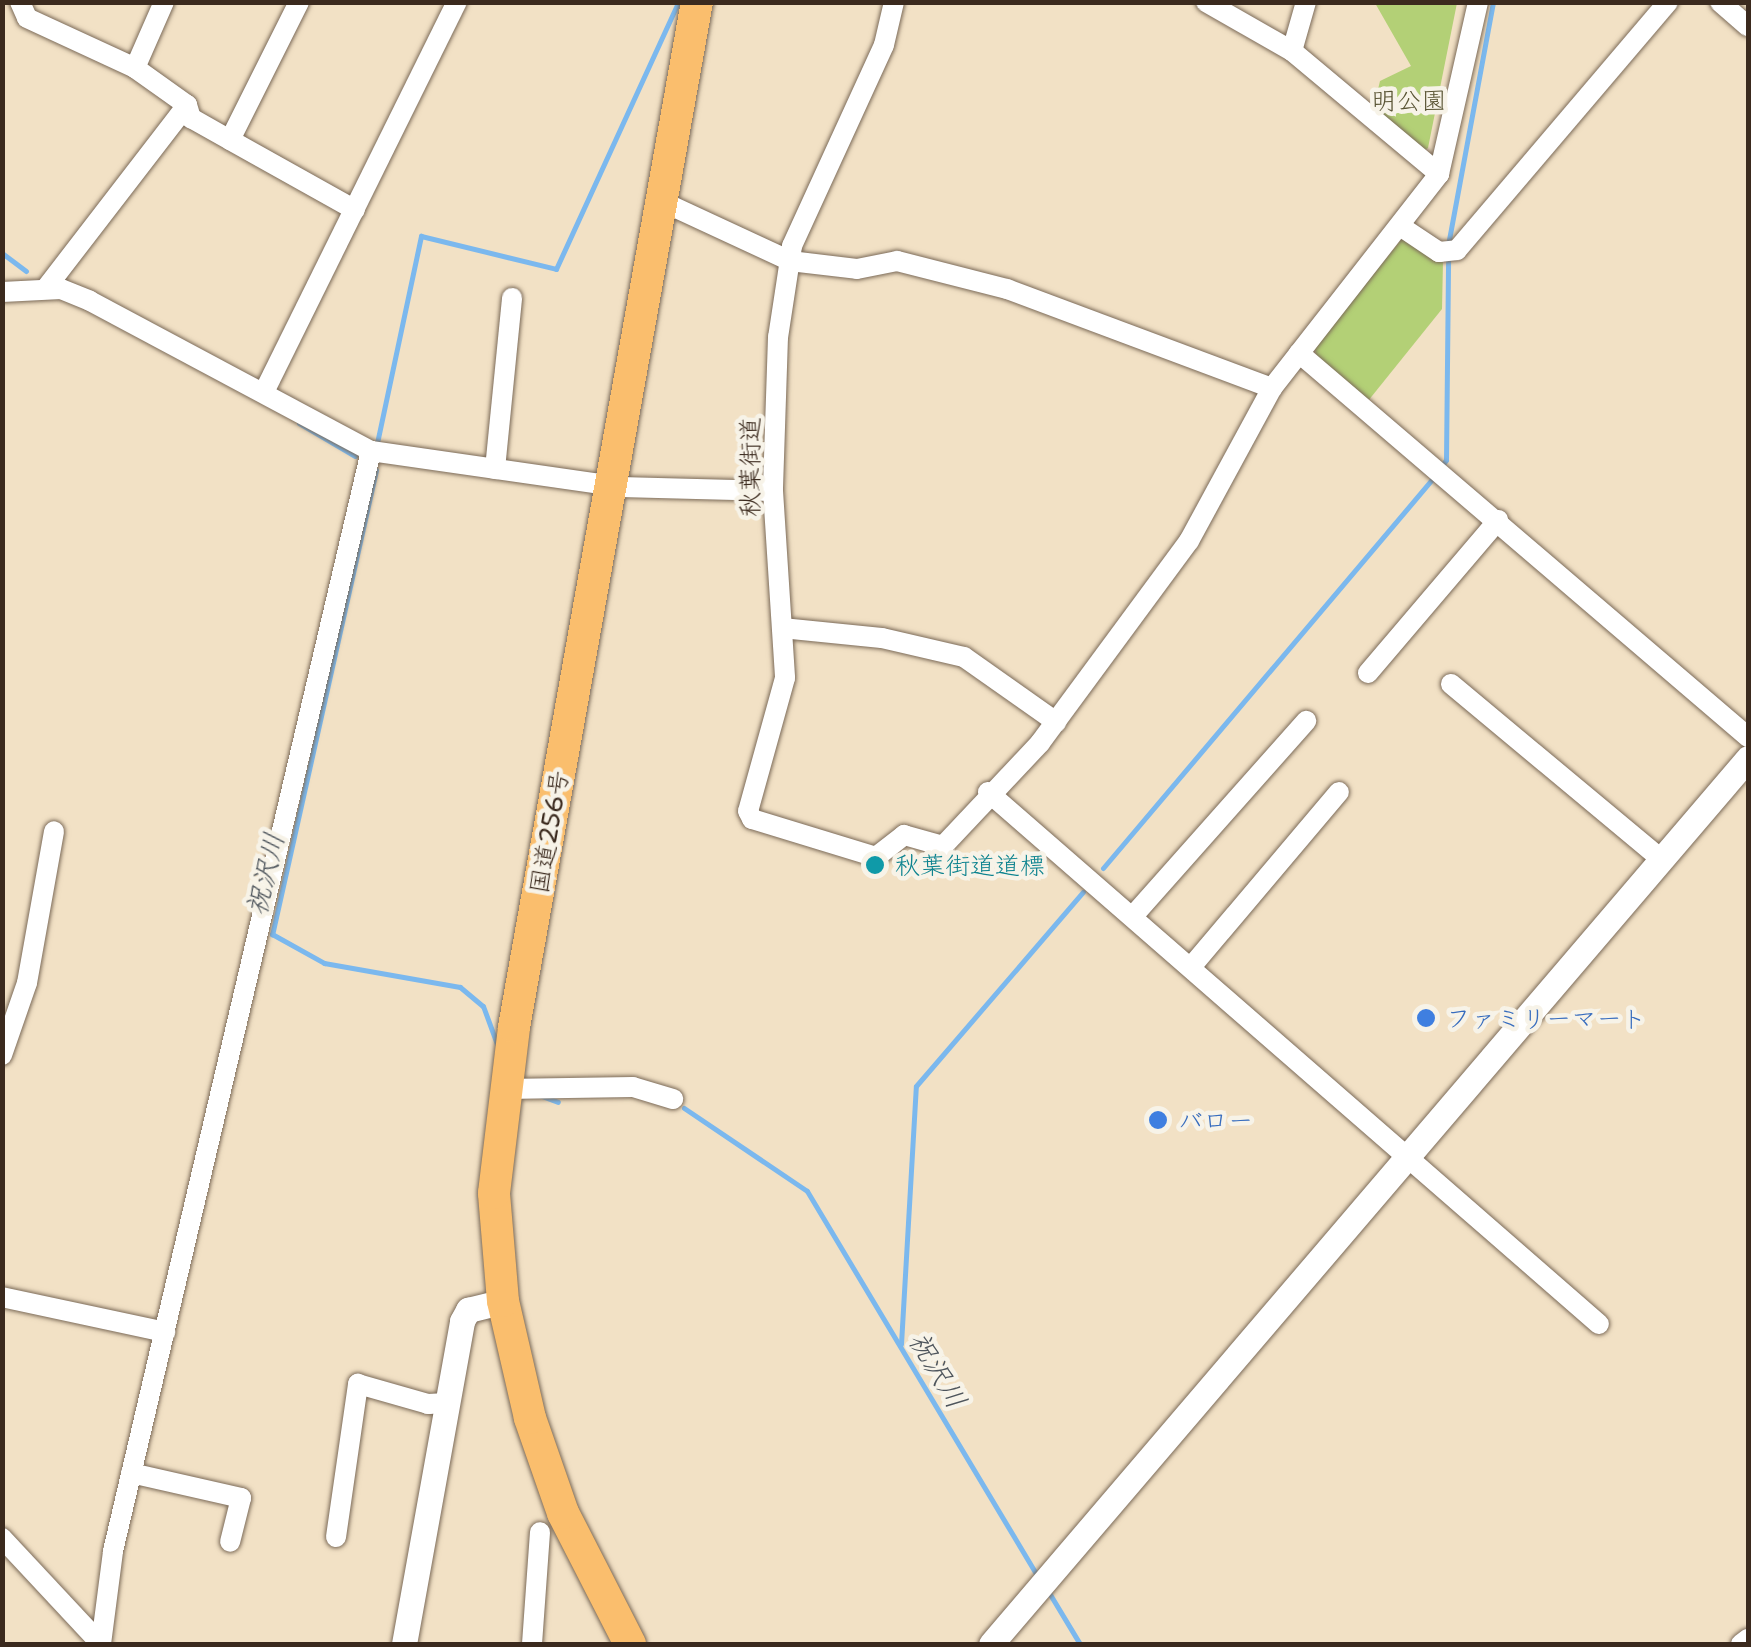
<!DOCTYPE html>
<meta charset="utf-8">
<style>
body{margin:0}
#map{position:relative;width:1751px;height:1647px;overflow:hidden;background:#f2e1c5;font-family:"Shantell Sans","Klee One",sans-serif}
div>[style]{position:absolute}
.green>*{inset:0;background:#b3d076}
.stream>*{height:5px;margin:-2.5px;padding:0 2.5px;transform-origin:2.5px;border-radius:2.5px;background:#7bb8ee}
.roads{filter:drop-shadow(0 0 2px #7b6a58) drop-shadow(0 0 2px #7b6a58)}
.minor>*{height:20px;margin:-10px;padding:0 10px;transform-origin:10px;border-radius:10px;background:#fff}
.tertiary>*{height:25px;margin:-12.5px;padding:0 12.5px;transform-origin:12.5px;border-radius:12.5px;background:#fff}
.trunk>*{height:32px;margin:-16px;padding:0 16px;transform-origin:16px;border-radius:16px;background:#fabe6d}
.dots>*{width:28px;height:28px;translate:-50% -50%;box-sizing:border-box;border:5px solid #f7f3e8;border-radius:50%}
span{translate:-50% -50%;white-space:nowrap;text-align:center;line-height:1.15;-webkit-text-stroke:9px #f7f3e8;paint-order:stroke}
.park-label{font-size:25px;color:#595434}
.street-label{font-size:25px;color:#3b2a1e}
.culture-label{font-size:25px;color:#0d838f}
.left{translate:0 -50%;text-align:left}
.shop-label{font-size:25px;color:#366cbe}
.water-label{font-size:28px;color:#4e555c;font-style:italic}
.frame{position:absolute;inset:0;border:5px solid #3b2a1e;pointer-events:none}
</style>
<div id="map">
<div class="green">
<i style="clip-path:polygon(1375px 3px,1457px 3px,1428px 148px,1421px 153px,1373px 110px,1380px 81px,1411px 66px)"></i>
<i style="clip-path:polygon(1405px 235px,1443px 261px,1442px 309px,1368px 401px,1316px 357px,1315px 347px)"></i>
</div>
<div class="stream">
<i style="left:1448px;top:245px;width:247px;rotate:-79.5deg"></i>
<i style="left:2px;top:253px;width:30px;rotate:37deg"></i>
<i style="left:299px;top:423px;width:65px;rotate:30.5deg"></i>
<i style="left:377px;top:443px;width:212px;rotate:-78deg"></i>
<i style="left:421px;top:236px;width:139px;rotate:13.7deg"></i>
<i style="left:556px;top:269px;width:294px;rotate:-65.4deg"></i>
<i style="left:1440px;top:468px;width:10px;rotate:-53deg"></i>
<i style="left:1446px;top:460px;width:204px;rotate:-89.4deg"></i>
<i style="left:376px;top:470px;width:476px;rotate:102.6deg"></i>
<i style="left:272px;top:934px;width:60px;rotate:29.1deg"></i>
<i style="left:324px;top:963px;width:138px;rotate:10deg"></i>
<i style="left:460px;top:987px;width:30px;rotate:40deg"></i>
<i style="left:483px;top:1006px;width:40px;rotate:69.8deg"></i>
<i style="left:1103px;top:868px;width:512px;rotate:-49.75deg"></i>
<i style="left:539px;top:1095px;width:20px;rotate:20deg"></i>
<i style="left:684px;top:1108px;width:148px;rotate:34deg"></i>
<i style="left:807px;top:1191px;width:451px;rotate:59.1deg"></i>
<i style="left:901px;top:1344px;width:258px;rotate:-86.7deg"></i>
<i style="left:916px;top:1086px;width:256px;rotate:-49.3deg"></i>
<i style="left:1048px;top:1591px;width:62px;rotate:58.9deg"></i>
</div>
<div class="roads">
<div class="minor">
<i style="left:20px;top:2px;width:17px;rotate:66deg"></i>
<i style="left:27px;top:18px;width:119px;rotate:24.8deg"></i>
<i style="left:135px;top:68px;width:64px;rotate:35.4deg"></i>
<i style="left:187px;top:105px;width:231px;rotate:127.6deg"></i>
<i style="left:299px;top:2px;width:154px;rotate:116.6deg"></i>
<i style="left:230px;top:140px;width:143px;rotate:29.2deg"></i>
<i style="left:894px;top:2px;width:44px;rotate:103.1deg"></i>
<i style="left:884px;top:45px;width:221px;rotate:114.6deg"></i>
<i style="left:792px;top:246px;width:92px;rotate:98.7deg"></i>
<i style="left:778px;top:337px;width:154px;rotate:91.9deg"></i>
<i style="left:773px;top:491px;width:187px;rotate:86.3deg"></i>
<i style="left:785px;top:678px;width:138px;rotate:105.5deg"></i>
<i style="left:748px;top:811px;width:9px;rotate:63deg"></i>
<i style="left:752px;top:819px;width:130px;rotate:17deg"></i>
<i style="left:876px;top:857px;width:36px;rotate:-38deg"></i>
<i style="left:904px;top:835px;width:41px;rotate:15.8deg"></i>
<i style="left:943px;top:846px;width:141px;rotate:-46.7deg"></i>
<i style="left:1040px;top:743px;width:251px;rotate:-53.6deg"></i>
<i style="left:1189px;top:541px;width:174px;rotate:-61.5deg"></i>
<i style="left:1272px;top:388px;width:271px;rotate:-52deg"></i>
<i style="left:1439px;top:174px;width:176px;rotate:-77.2deg"></i>
<i style="left:1206px;top:2px;width:99px;rotate:29.7deg"></i>
<i style="left:1292px;top:51px;width:192px;rotate:39.9deg"></i>
<i style="left:1720px;top:2px;width:37px;rotate:41deg"></i>
<i style="left:1292px;top:51px;width:51px;rotate:-74.1deg"></i>
<i style="left:135px;top:68px;width:72px;rotate:-66.3deg"></i>
<i style="left:187px;top:105px;width:14px;rotate:73deg"></i>
<i style="left:191px;top:118px;width:45px;rotate:29.4deg"></i>
<i style="left:661px;top:201px;width:142px;rotate:24.9deg"></i>
<i style="left:790px;top:261px;width:67px;rotate:6.8deg"></i>
<i style="left:857px;top:269px;width:41px;rotate:-11.3deg"></i>
<i style="left:897px;top:261px;width:114px;rotate:14.3deg"></i>
<i style="left:1007px;top:289px;width:283px;rotate:20.5deg"></i>
<i style="left:1400px;top:226px;width:47px;rotate:33.7deg"></i>
<i style="left:1439px;top:252px;width:18px;rotate:-6deg"></i>
<i style="left:1457px;top:250px;width:326px;rotate:-49.6deg"></i>
<i style="left:2px;top:292px;width:59px;rotate:-2.9deg"></i>
<i style="left:61px;top:289px;width:31px;rotate:22deg"></i>
<i style="left:90px;top:301px;width:319px;rotate:28.1deg"></i>
<i style="left:371px;top:451px;width:252px;rotate:8.2deg"></i>
<i style="left:620px;top:487px;width:153px;rotate:1.5deg"></i>
<i style="left:1299px;top:353px;width:591px;rotate:40.54deg"></i>
<i style="left:265px;top:390px;width:433px;rotate:-63.7deg"></i>
<i style="left:495px;top:469px;width:172px;rotate:-84.3deg"></i>
<i style="left:782px;top:628px;width:100px;rotate:5.7deg"></i>
<i style="left:882px;top:638px;width:84px;rotate:13deg"></i>
<i style="left:964px;top:657px;width:113px;rotate:35.2deg"></i>
<i style="left:1368px;top:673px;width:201px;rotate:-49.6deg"></i>
<i style="left:1451px;top:684px;width:275px;rotate:39.8deg"></i>
<i style="left:988px;top:792px;width:810px;rotate:41.05deg"></i>
<i style="left:1133px;top:916px;width:261px;rotate:-48.4deg"></i>
<i style="left:1191px;top:967px;width:229px;rotate:-49.8deg"></i>
<i style="left:2px;top:1055px;width:76px;rotate:-70.9deg"></i>
<i style="left:27px;top:983px;width:154px;rotate:-79.9deg"></i>
<i style="left:504px;top:1089px;width:129px;rotate:-0.9deg"></i>
<i style="left:633px;top:1087px;width:42px;rotate:16.7deg"></i>
<i style="left:2px;top:1297px;width:167px;rotate:12.1deg"></i>
<i style="left:131px;top:1473px;width:113px;rotate:12.8deg"></i>
<i style="left:241px;top:1498px;width:45px;rotate:104deg"></i>
<i style="left:336px;top:1537px;width:155px;rotate:-81.8deg"></i>
<i style="left:358px;top:1384px;width:73px;rotate:15.9deg"></i>
<i style="left:428px;top:1404px;width:19px;rotate:-3deg"></i>
<i style="left:2px;top:1538px;width:145px;rotate:47deg"></i>
<i style="left:101px;top:1644px;width:94px;rotate:-82.6deg"></i>
<i style="left:113px;top:1551px;width:1130px;rotate:-76.8deg"></i>
<i style="left:532px;top:1644px;width:112px;rotate:-85.9deg"></i>
<i style="left:1741px;top:1644px;width:9px;rotate:-36deg"></i>
</div>
<div class="tertiary">
<i style="left:404px;top:1644px;width:328px;rotate:-79.8deg"></i>
<i style="left:462px;top:1321px;width:13px;rotate:-61deg"></i>
<i style="left:468px;top:1310px;width:36px;rotate:-14deg"></i>
<i style="left:991px;top:1644px;width:1165px;rotate:-49.49deg"></i>
</div>
<div class="trunk">
<i style="left:630px;top:1644px;width:147px;rotate:-117.1deg"></i>
<i style="left:563px;top:1513px;width:101px;rotate:-109.2deg"></i>
<i style="left:530px;top:1418px;width:120px;rotate:-103deg"></i>
<i style="left:503px;top:1301px;width:108px;rotate:-94.8deg"></i>
<i style="left:494px;top:1193px;width:167px;rotate:-83.1deg"></i>
<i style="left:514px;top:1027px;width:1041px;rotate:-79.88deg"></i>
</div>
</div>
<div class="dots">
<i style="left:875px;top:865px;background:#0f9aa8"></i>
<i style="left:1426px;top:1018px;background:#3f7fe0"></i>
<i style="left:1158px;top:1120px;background:#3f7fe0"></i>
</div>
<div class="park-label">
<span style="left:1409px;top:100px">明公園</span>
</div>
<div class="street-label">
<span style="left:750px;top:467px;rotate:-90deg">秋葉街道</span>
<span style="left:549px;top:832px;rotate:-80deg">国道256号</span>
</div>
<div class="culture-label">
<span class="left" style="left:895px;top:865px">秋葉街道道標</span>
</div>
<div class="shop-label">
<span class="left" style="left:1446px;top:1018px">ファミリーマート</span>
<span class="left" style="left:1178px;top:1120px">バロー</span>
</div>
<div class="water-label">
<span style="left:265px;top:874px;rotate:-77deg">祝沢川</span>
<span style="left:938px;top:1370px;rotate:59deg">祝沢川</span>
</div>
<div class="frame"></div>
</div>
